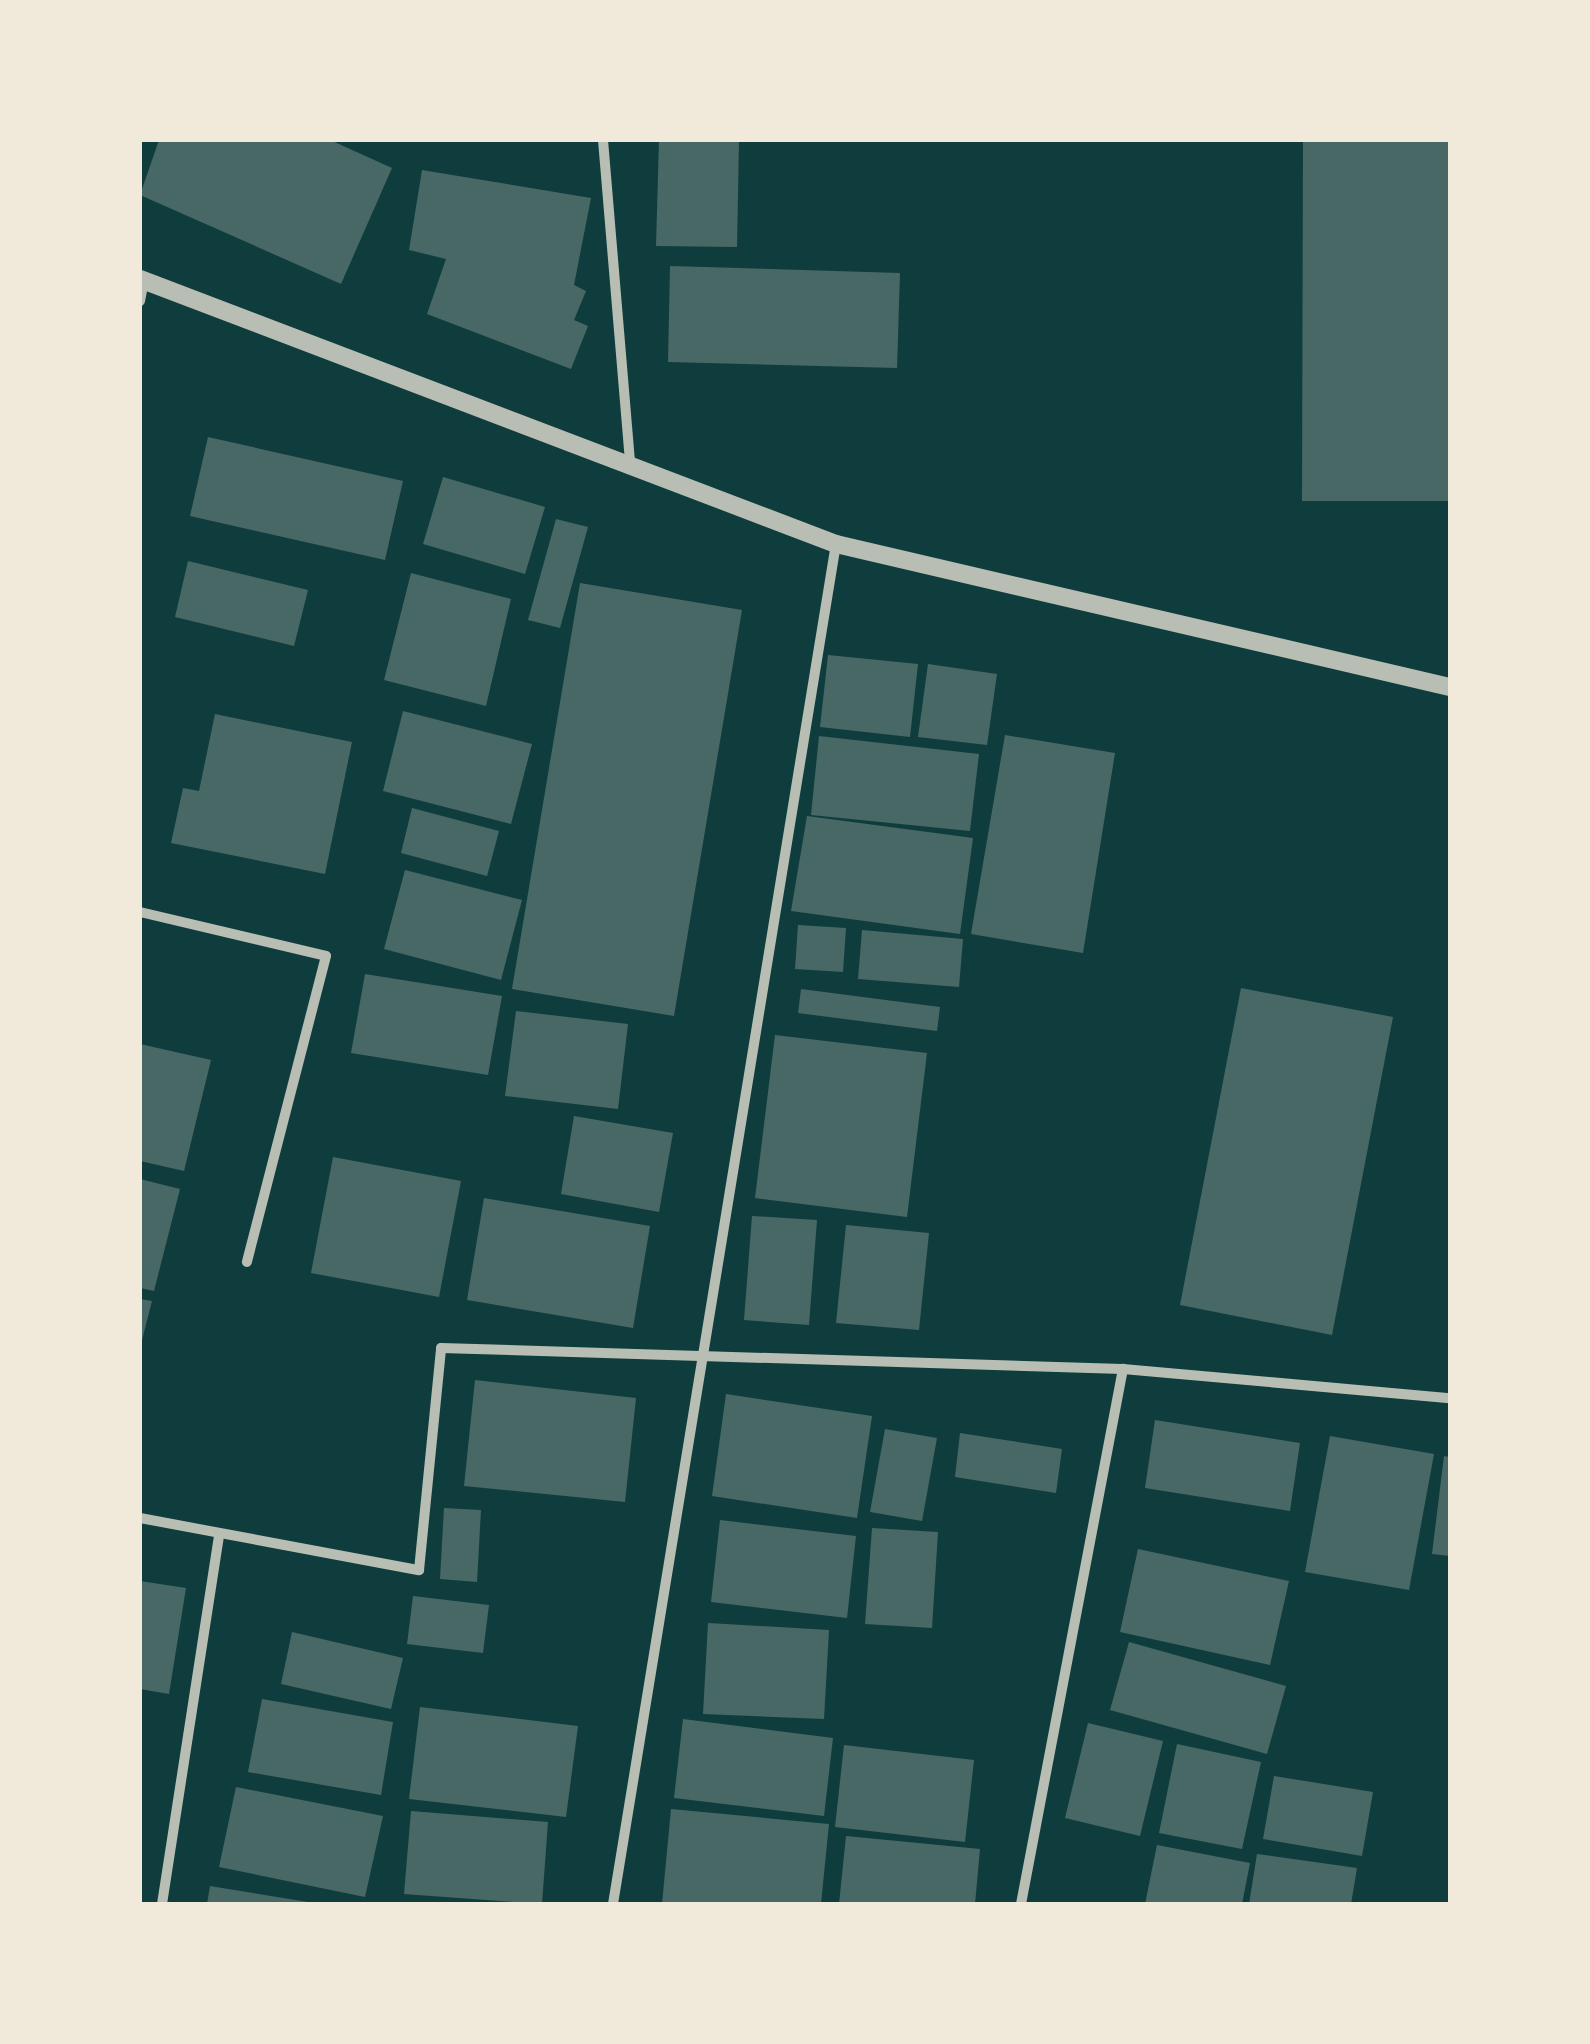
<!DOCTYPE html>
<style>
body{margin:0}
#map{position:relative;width:1590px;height:2044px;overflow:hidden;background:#0f3d3e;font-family:"Space Grotesk",sans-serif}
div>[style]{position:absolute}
.building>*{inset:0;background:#486865}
.minor>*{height:10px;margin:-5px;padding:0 5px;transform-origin:5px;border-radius:5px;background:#b8beb3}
.tertiary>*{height:18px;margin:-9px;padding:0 9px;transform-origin:9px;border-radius:9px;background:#b8beb3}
span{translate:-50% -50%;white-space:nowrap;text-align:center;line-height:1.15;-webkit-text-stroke:8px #f1e9da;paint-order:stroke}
.frame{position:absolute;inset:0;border:142px solid #f1e9da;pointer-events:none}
</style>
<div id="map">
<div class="building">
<i style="clip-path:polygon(159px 140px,330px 140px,392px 168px,341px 284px,140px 195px)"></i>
<i style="clip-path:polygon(659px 140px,739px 140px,737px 247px,656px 246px)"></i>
<i style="clip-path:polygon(1303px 140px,1450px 140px,1450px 501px,1302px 501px)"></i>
<i style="clip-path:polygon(422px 170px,591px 198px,574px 285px,586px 291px,574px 320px,588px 326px,571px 369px,427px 314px,446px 259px,409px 250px)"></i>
<i style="clip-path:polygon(670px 266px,900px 273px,897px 368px,668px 362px)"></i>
<i style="clip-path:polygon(208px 437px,403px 481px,385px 560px,190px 516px)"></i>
<i style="clip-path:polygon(443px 477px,545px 507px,525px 574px,423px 544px)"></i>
<i style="clip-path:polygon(556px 519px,588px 527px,560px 628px,528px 620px)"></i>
<i style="clip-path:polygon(188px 561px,308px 590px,294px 646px,175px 617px)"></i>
<i style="clip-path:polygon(411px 573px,511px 599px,486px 706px,384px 680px)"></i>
<i style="clip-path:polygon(580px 583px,742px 610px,674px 1016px,512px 989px)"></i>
<i style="clip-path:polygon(828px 655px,918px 664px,910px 737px,820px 727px)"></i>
<i style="clip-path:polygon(928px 664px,997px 674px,987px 745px,918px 737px)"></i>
<i style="clip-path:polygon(403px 711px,532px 744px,511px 824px,383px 791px)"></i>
<i style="clip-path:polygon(215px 714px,352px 742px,325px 874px,171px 843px,183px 788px,199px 791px)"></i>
<i style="clip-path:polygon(1005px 735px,1115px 753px,1083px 953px,971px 934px)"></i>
<i style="clip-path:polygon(819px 736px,979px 754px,970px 831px,811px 815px)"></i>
<i style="clip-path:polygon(412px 808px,499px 831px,487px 876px,401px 853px)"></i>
<i style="clip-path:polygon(807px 816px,973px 838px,960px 934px,791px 911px)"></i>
<i style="clip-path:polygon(405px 870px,522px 900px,501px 980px,384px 949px)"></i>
<i style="clip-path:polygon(798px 925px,846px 928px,843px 972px,795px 969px)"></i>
<i style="clip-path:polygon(862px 930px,963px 939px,959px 987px,858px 979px)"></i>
<i style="clip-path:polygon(365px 974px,502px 996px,488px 1075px,351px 1053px)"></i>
<i style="clip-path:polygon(1241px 988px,1393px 1017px,1332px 1335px,1180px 1305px)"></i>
<i style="clip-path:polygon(801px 989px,940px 1007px,937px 1031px,798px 1013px)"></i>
<i style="clip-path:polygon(516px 1011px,628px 1024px,618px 1109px,505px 1096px)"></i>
<i style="clip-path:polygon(775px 1035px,927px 1053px,907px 1217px,755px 1198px)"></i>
<i style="clip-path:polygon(140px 1044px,211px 1060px,184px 1171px,140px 1161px)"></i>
<i style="clip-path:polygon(574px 1116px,673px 1133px,659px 1212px,561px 1194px)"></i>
<i style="clip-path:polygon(333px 1157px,461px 1181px,439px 1297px,311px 1273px)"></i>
<i style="clip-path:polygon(140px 1179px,180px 1189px,154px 1291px,140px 1288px)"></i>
<i style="clip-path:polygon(484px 1198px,650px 1226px,633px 1328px,467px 1300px)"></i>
<i style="clip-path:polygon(752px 1216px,817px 1220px,809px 1325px,744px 1320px)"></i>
<i style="clip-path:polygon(846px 1225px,929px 1233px,919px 1330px,836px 1323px)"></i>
<i style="clip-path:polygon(140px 1299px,152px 1301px,141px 1344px,140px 1344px)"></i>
<i style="clip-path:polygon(475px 1380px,636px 1398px,625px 1502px,464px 1486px)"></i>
<i style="clip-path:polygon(726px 1394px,872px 1416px,857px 1518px,712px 1496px)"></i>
<i style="clip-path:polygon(1155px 1420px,1300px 1443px,1290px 1511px,1145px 1488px)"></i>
<i style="clip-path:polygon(885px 1429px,937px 1438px,922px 1521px,870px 1512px)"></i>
<i style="clip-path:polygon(960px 1433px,1062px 1449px,1056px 1493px,955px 1477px)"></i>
<i style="clip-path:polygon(1330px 1436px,1434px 1454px,1409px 1590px,1305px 1572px)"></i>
<i style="clip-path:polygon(1444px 1456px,1450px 1457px,1450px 1556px,1432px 1554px)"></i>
<i style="clip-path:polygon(444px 1508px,481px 1510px,477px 1582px,440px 1579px)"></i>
<i style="clip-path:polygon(720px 1520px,856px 1536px,847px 1618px,711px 1602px)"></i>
<i style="clip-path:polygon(872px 1528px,938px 1532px,932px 1628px,865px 1624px)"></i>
<i style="clip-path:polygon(1138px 1549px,1289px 1581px,1270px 1665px,1120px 1632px)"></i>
<i style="clip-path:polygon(140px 1581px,186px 1588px,169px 1694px,140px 1689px)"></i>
<i style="clip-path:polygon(413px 1596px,489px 1605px,483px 1653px,407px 1644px)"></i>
<i style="clip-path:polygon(708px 1623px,829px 1630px,824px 1719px,703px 1714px)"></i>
<i style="clip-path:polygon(292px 1632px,403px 1658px,391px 1709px,281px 1684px)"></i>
<i style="clip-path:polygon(1129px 1642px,1286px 1686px,1267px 1754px,1110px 1710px)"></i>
<i style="clip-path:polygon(262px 1699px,393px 1722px,381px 1795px,248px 1772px)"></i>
<i style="clip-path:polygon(420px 1707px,578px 1726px,566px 1817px,409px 1799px)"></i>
<i style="clip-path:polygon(683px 1719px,833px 1738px,824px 1816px,674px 1798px)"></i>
<i style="clip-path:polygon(1088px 1723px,1163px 1741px,1140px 1836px,1065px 1818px)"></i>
<i style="clip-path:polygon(1177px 1744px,1261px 1762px,1242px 1849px,1159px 1833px)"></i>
<i style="clip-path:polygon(844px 1745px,974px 1760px,965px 1842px,835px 1827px)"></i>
<i style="clip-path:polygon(1274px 1776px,1373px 1792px,1362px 1856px,1263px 1839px)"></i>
<i style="clip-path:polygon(236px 1787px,383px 1816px,365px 1897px,219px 1867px)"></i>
<i style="clip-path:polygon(671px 1809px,829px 1824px,821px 1904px,662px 1904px)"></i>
<i style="clip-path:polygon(411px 1811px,548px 1822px,542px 1904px,404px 1894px)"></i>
<i style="clip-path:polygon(846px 1836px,980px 1849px,975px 1904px,839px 1904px)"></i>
<i style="clip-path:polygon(1157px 1845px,1250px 1863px,1242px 1904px,1145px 1904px)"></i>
<i style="clip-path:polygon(1257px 1854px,1357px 1868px,1351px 1904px,1249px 1904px)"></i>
<i style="clip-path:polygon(210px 1886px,308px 1902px,308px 1904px,207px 1904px)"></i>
</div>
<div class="minor">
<i style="left:603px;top:140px;width:325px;rotate:85.2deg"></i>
<i style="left:140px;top:301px;width:20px;rotate:-79deg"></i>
<i style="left:140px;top:912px;width:191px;rotate:13.3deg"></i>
<i style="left:326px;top:956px;width:316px;rotate:104.5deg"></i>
<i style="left:140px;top:1518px;width:284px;rotate:10.6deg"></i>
<i style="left:419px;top:1570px;width:223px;rotate:-84.3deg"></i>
<i style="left:441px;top:1348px;width:682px;rotate:1.76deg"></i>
<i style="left:1123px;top:1369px;width:328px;rotate:5.1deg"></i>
<i style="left:162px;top:1904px;width:374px;rotate:-81.2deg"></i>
<i style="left:613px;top:1904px;width:1378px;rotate:-80.69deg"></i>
<i style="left:1021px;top:1904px;width:545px;rotate:-79.21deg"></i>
</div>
<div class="tertiary">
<i style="left:140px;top:279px;width:745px;rotate:20.84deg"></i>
<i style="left:836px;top:544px;width:630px;rotate:13.11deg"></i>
</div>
<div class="frame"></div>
</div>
